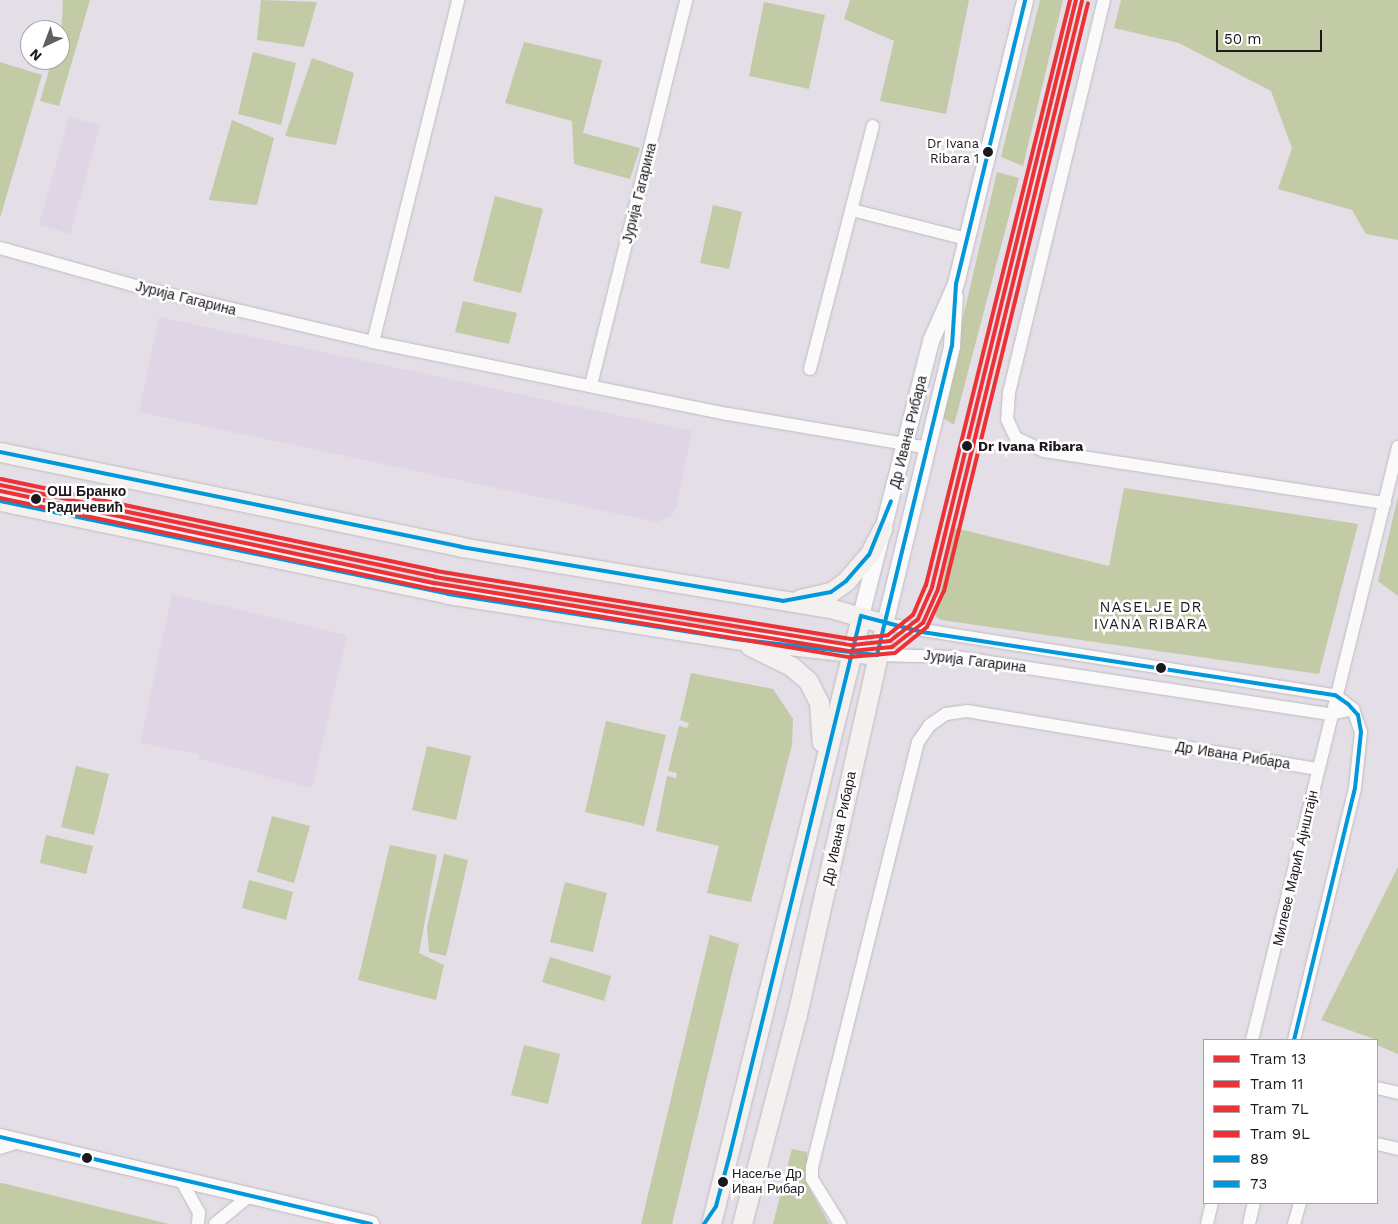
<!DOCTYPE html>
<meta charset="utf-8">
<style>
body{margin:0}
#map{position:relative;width:1398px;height:1224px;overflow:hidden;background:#e4dee6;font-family:"Work Sans",sans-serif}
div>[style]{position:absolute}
.built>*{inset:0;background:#e0d5e5}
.green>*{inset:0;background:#c2caa6}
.roads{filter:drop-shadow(0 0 1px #bfbac1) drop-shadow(0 0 1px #bfbac1)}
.minor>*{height:12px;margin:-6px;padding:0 6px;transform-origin:6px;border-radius:6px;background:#fbfafb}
.tertiary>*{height:16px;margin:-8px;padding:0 8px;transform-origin:8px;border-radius:8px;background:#fbfafb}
.secondary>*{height:19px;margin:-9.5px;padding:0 9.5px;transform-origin:9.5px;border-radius:9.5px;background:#f3f0ef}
.bus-1>*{height:4px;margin:-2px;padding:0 2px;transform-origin:2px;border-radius:2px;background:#0098da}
.bus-2>*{height:4px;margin:-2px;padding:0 2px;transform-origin:2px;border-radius:2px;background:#0098da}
.tram-1>*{height:4px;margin:-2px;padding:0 2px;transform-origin:2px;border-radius:2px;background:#ed3237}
.tram-2>*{height:4px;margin:-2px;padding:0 2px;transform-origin:2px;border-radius:2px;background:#ed3237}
.tram-3>*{height:4px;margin:-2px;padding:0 2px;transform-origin:2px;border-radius:2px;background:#ed3237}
.tram-4>*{height:4px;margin:-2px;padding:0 2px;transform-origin:2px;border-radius:2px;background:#ed3237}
.dots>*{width:14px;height:14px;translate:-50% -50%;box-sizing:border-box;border:2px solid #fff;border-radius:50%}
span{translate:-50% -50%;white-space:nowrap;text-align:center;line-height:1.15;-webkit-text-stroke:5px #fff;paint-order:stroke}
.bus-label{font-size:13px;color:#1c191e}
.right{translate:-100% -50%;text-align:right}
.left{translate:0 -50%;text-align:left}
.street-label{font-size:14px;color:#1c191e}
.stop-label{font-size:14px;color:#1c191e;font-weight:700}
.neighbourhood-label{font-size:15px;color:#1c191e;letter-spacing:1px}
.legend{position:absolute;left:1203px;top:1039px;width:175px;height:165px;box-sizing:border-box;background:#fff;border:1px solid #a4a3a5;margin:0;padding:6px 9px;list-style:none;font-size:15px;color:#1c191e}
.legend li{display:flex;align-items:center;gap:10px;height:25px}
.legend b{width:25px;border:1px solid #a4a3a5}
.north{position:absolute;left:20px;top:20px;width:50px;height:50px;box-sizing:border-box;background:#fff;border:1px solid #a4a3a5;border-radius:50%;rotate:223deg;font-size:14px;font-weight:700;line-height:20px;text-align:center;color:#1c191e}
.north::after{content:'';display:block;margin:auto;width:18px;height:22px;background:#625e64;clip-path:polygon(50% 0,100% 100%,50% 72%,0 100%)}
.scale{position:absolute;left:1216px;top:30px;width:106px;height:22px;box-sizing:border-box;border:2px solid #1c191e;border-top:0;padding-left:6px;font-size:15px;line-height:18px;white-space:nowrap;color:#1c191e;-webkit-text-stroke:4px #fff;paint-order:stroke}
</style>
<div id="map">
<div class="built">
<i style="clip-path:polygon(69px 117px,100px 125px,70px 234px,39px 225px)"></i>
<i style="clip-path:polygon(159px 317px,692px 431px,676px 508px,672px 516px,656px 522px,139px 412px)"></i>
<i style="clip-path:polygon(172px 594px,347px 635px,312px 788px,200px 759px,198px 754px,140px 743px)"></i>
</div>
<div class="green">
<i style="clip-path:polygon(63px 0,90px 0,59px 106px,40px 101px,52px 60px,60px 60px)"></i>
<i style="clip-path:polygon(261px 0,317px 2px,304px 47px,257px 40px)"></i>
<i style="clip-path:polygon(850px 0,969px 0,946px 114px,880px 101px,894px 41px,844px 19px)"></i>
<i style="clip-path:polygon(1040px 0,1063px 0,1023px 166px,1001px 157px)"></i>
<i style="clip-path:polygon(1121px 0,1398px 0,1398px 240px,1366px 234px,1352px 210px,1278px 189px,1292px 148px,1271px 91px,1179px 43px,1114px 28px)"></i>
<i style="clip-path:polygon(764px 2px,825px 15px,809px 89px,749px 76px)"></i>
<i style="clip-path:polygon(524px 42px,602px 60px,583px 133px,640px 148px,630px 179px,574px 164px,572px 121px,505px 103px)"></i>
<i style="clip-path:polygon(253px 52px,296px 63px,281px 125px,238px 114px)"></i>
<i style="clip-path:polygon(312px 58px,354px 73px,336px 145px,285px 136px)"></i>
<i style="clip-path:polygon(0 62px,42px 75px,0 218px)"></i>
<i style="clip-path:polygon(232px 120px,274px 138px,257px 205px,209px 200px)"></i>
<i style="clip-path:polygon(997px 172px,1019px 178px,954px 425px,940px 416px)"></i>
<i style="clip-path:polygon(495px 196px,543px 209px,521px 293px,473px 281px)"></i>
<i style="clip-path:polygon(713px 205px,742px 212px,729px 269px,700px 263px)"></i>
<i style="clip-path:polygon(463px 301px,517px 313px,509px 344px,455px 332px)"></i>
<i style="clip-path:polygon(1124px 488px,1358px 524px,1319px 674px,941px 620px,935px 616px,955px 528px,1109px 566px)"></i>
<i style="clip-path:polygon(1398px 497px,1398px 596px,1378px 581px)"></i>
<i style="clip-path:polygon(691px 673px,773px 689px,793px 719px,792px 745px,751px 902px,707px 893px,719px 846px,656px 831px,667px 776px,676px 778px,677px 773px,668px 771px,679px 726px,687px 728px,689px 723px,680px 720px)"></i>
<i style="clip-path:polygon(606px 721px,666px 735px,644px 826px,585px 812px)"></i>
<i style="clip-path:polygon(427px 746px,471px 756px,456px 820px,412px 810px)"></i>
<i style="clip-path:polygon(76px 766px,109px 774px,94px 835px,61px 827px)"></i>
<i style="clip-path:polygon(272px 816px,310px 826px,294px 883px,257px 872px)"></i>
<i style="clip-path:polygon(46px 835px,93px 846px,86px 874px,40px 863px)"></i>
<i style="clip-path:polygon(390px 845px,437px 855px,419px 953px,444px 965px,436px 1000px,358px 980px)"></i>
<i style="clip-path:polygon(444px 854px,468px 860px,446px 956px,429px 952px,427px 927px)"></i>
<i style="clip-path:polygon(1398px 867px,1398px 1054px,1377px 1045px,1377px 1040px,1321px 1020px)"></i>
<i style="clip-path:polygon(249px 880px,293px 892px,286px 920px,242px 908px)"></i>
<i style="clip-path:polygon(565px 882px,607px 893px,593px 952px,550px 942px)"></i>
<i style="clip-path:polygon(710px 935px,739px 944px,672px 1224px,641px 1224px)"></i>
<i style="clip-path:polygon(550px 957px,611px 976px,604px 1001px,542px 982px)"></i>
<i style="clip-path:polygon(524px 1045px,560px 1054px,548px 1104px,511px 1095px)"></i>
<i style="clip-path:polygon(792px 1149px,807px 1152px,809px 1187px,829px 1224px,773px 1224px)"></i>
<i style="clip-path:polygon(0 1183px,2px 1183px,169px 1224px,0 1224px)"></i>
</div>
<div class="roads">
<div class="minor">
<i style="left:1104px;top:0;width:404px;rotate:103.6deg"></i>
<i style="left:1009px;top:393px;width:26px;rotate:94deg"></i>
<i style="left:1007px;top:419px;width:21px;rotate:65deg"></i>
<i style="left:1016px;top:438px;width:31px;rotate:25deg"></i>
<i style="left:1044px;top:451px;width:345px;rotate:8.7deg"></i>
<i style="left:852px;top:210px;width:119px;rotate:14.2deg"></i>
<i style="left:0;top:248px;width:148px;rotate:15.6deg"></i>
<i style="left:143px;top:288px;width:236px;rotate:13.2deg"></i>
<i style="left:373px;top:342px;width:362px;rotate:11.5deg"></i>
<i style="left:728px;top:414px;width:203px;rotate:9.6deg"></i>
<i style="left:373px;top:342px;width:352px;rotate:-76deg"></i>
<i style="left:810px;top:369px;width:251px;rotate:-75.5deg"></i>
<i style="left:591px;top:385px;width:397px;rotate:-76.1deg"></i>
<i style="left:885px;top:624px;width:456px;rotate:9deg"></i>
<i style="left:1335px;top:695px;width:23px;rotate:38deg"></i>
<i style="left:1353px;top:709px;width:24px;rotate:71deg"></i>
<i style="left:1361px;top:732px;width:56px;rotate:96.1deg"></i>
<i style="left:1355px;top:788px;width:259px;rotate:103.6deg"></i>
<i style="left:877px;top:655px;width:79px;rotate:1.5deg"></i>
<i style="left:956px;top:657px;width:378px;rotate:8.7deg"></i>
<i style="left:1330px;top:714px;width:24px;rotate:-12deg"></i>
<i style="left:1252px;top:1040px;width:611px;rotate:-76.17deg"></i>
<i style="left:1377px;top:1088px;width:22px;rotate:13deg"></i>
<i style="left:1377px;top:1144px;width:22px;rotate:13deg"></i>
<i style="left:0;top:1148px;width:20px;rotate:-18deg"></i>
<i style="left:181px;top:1180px;width:37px;rotate:61deg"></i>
<i style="left:199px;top:1212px;width:12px;rotate:95deg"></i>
<i style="left:215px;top:1224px;width:44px;rotate:-39.5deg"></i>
<i style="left:840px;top:1224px;width:53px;rotate:-121.9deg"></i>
<i style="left:812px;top:1179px;width:12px;rotate:-90deg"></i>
<i style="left:812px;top:1167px;width:438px;rotate:-76deg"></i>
<i style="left:918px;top:742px;width:21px;rotate:-55deg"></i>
<i style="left:930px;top:725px;width:19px;rotate:-35deg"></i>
<i style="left:946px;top:714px;width:21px;rotate:-8deg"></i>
<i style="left:967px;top:711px;width:356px;rotate:9.4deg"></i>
<i style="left:1207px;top:1224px;width:22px;rotate:-77deg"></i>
<i style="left:1249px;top:1224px;width:22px;rotate:-77deg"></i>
<i style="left:1294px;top:1224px;width:22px;rotate:-74deg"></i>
</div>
<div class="tertiary">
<i style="left:861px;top:616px;width:284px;rotate:-75.7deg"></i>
<i style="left:931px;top:341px;width:62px;rotate:-66.3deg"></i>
<i style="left:956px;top:284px;width:292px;rotate:-76.3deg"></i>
<i style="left:885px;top:624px;width:286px;rotate:-76.4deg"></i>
<i style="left:952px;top:346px;width:50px;rotate:-86.6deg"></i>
<i style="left:0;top:1137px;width:381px;rotate:13.2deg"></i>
</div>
<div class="secondary">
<i style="left:0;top:452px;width:471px;rotate:11.6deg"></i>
<i style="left:461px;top:547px;width:374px;rotate:9.4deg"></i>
<i style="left:830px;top:608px;width:57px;rotate:16.2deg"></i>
<i style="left:885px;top:624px;width:400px;rotate:102.7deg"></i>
<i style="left:797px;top:1014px;width:217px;rotate:104.7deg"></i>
<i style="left:0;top:501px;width:458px;rotate:11.7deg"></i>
<i style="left:448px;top:594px;width:291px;rotate:8.9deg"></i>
<i style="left:735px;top:639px;width:143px;rotate:6.4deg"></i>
<i style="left:800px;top:599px;width:32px;rotate:-13deg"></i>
<i style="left:831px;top:592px;width:19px;rotate:-36deg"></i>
<i style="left:846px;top:581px;width:35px;rotate:-49deg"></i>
<i style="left:869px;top:555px;width:30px;rotate:-63deg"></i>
<i style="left:750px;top:646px;width:46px;rotate:26deg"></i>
<i style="left:791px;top:666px;width:23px;rotate:41deg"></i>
<i style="left:808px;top:681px;width:25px;rotate:63deg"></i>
<i style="left:819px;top:703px;width:39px;rotate:86deg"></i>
<i style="left:711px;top:1224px;width:626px;rotate:-76.14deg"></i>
</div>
</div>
<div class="bus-1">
<i style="left:0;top:1137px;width:381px;rotate:13.2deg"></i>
<i style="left:704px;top:1224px;width:22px;rotate:-56deg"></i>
<i style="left:716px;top:1206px;width:54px;rotate:-74.9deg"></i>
<i style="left:730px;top:1154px;width:554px;rotate:-76.32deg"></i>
<i style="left:861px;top:616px;width:63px;rotate:14.7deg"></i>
<i style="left:922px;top:632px;width:418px;rotate:8.7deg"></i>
<i style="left:1335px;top:695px;width:16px;rotate:35deg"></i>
<i style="left:1348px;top:704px;width:15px;rotate:48deg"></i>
<i style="left:1358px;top:715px;width:17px;rotate:80deg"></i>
<i style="left:1361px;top:732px;width:56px;rotate:96.1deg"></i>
<i style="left:1355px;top:788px;width:259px;rotate:103.6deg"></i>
</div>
<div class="bus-2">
<i style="left:0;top:452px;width:471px;rotate:11.6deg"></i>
<i style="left:461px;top:547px;width:326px;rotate:9.5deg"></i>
<i style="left:783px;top:601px;width:49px;rotate:-10.6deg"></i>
<i style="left:831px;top:592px;width:19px;rotate:-36deg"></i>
<i style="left:846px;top:581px;width:35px;rotate:-49deg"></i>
<i style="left:869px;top:555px;width:58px;rotate:-67.8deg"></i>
<i style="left:0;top:501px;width:458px;rotate:11.7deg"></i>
<i style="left:448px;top:594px;width:291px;rotate:8.9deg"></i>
<i style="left:735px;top:639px;width:143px;rotate:6.4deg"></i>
<i style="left:877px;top:655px;width:318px;rotate:-76.4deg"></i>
<i style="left:952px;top:346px;width:62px;rotate:-86.3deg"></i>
<i style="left:956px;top:284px;width:292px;rotate:-76.3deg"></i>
</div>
<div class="tram-1">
<i style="left:0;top:485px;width:445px;rotate:11.9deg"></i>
<i style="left:435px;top:577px;width:423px;rotate:9.3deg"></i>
<i style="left:852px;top:645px;width:38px;rotate:-6deg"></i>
<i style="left:890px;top:641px;width:36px;rotate:-38deg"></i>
<i style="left:918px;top:619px;width:35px;rotate:-66deg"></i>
<i style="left:932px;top:587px;width:604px;rotate:-76.22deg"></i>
</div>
<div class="tram-2">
<i style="left:0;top:491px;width:444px;rotate:12deg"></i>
<i style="left:434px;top:583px;width:423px;rotate:9.3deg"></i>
<i style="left:851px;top:651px;width:41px;rotate:-5.6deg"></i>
<i style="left:892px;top:647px;width:39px;rotate:-38deg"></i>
<i style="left:923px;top:623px;width:37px;rotate:-66deg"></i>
<i style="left:938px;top:589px;width:605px;rotate:-76.24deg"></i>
</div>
<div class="tram-3">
<i style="left:1px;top:479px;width:445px;rotate:11.9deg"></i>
<i style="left:436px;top:571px;width:422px;rotate:9.3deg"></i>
<i style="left:852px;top:639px;width:36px;rotate:-6deg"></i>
<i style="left:888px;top:635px;width:32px;rotate:-39deg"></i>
<i style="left:913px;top:615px;width:33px;rotate:-67deg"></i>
<i style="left:926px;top:585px;width:602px;rotate:-76.17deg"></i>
</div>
<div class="tram-4">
<i style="left:0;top:498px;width:442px;rotate:11.9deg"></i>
<i style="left:433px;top:589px;width:423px;rotate:9.3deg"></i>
<i style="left:850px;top:657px;width:45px;rotate:-5.1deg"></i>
<i style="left:895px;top:653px;width:41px;rotate:-39.1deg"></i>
<i style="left:927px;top:627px;width:40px;rotate:-65deg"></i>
<i style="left:944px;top:591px;width:605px;rotate:-76.24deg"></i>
</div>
<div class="dots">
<i style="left:988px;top:152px;background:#1c191e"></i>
<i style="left:967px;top:446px;background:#1c191e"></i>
<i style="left:36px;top:499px;background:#1c191e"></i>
<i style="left:1161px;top:668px;background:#1c191e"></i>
<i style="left:87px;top:1158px;background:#1c191e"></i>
<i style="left:723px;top:1182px;background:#1c191e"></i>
</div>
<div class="bus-label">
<span class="right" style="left:979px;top:152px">Dr Ivana<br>Ribara 1</span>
<span class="left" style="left:732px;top:1182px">Насеље Др<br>Иван Рибар</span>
</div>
<div class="street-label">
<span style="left:639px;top:193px;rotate:-76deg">Јурија Гагарина</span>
<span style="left:186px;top:298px;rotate:14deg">Јурија Гагарина</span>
<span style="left:908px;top:432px;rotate:-76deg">Др Ивана Рибара</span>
<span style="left:975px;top:661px;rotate:7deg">Јурија Гагарина</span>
<span style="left:1233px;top:755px;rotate:9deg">Др Ивана Рибара</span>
<span style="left:839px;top:828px;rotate:-78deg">Др Ивана Рибара</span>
<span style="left:1295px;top:868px;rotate:-77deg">Милеве Марић Ајнштајн</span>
</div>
<div class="stop-label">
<span class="left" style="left:978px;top:446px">Dr Ivana Ribara</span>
<span class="left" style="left:47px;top:499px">ОШ Бранко<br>Радичевић</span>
</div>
<div class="neighbourhood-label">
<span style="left:1151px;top:616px">NASELJE DR<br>IVANA RIBARA</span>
</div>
<ul class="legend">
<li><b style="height:6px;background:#ed3237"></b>Tram 13</li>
<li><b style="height:6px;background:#ed3237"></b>Tram 11</li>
<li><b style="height:6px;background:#ed3237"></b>Tram 7L</li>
<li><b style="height:6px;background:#ed3237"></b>Tram 9L</li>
<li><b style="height:6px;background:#0098da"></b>89</li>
<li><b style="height:6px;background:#0098da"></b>73</li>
</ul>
<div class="north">N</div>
<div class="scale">50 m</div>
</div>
